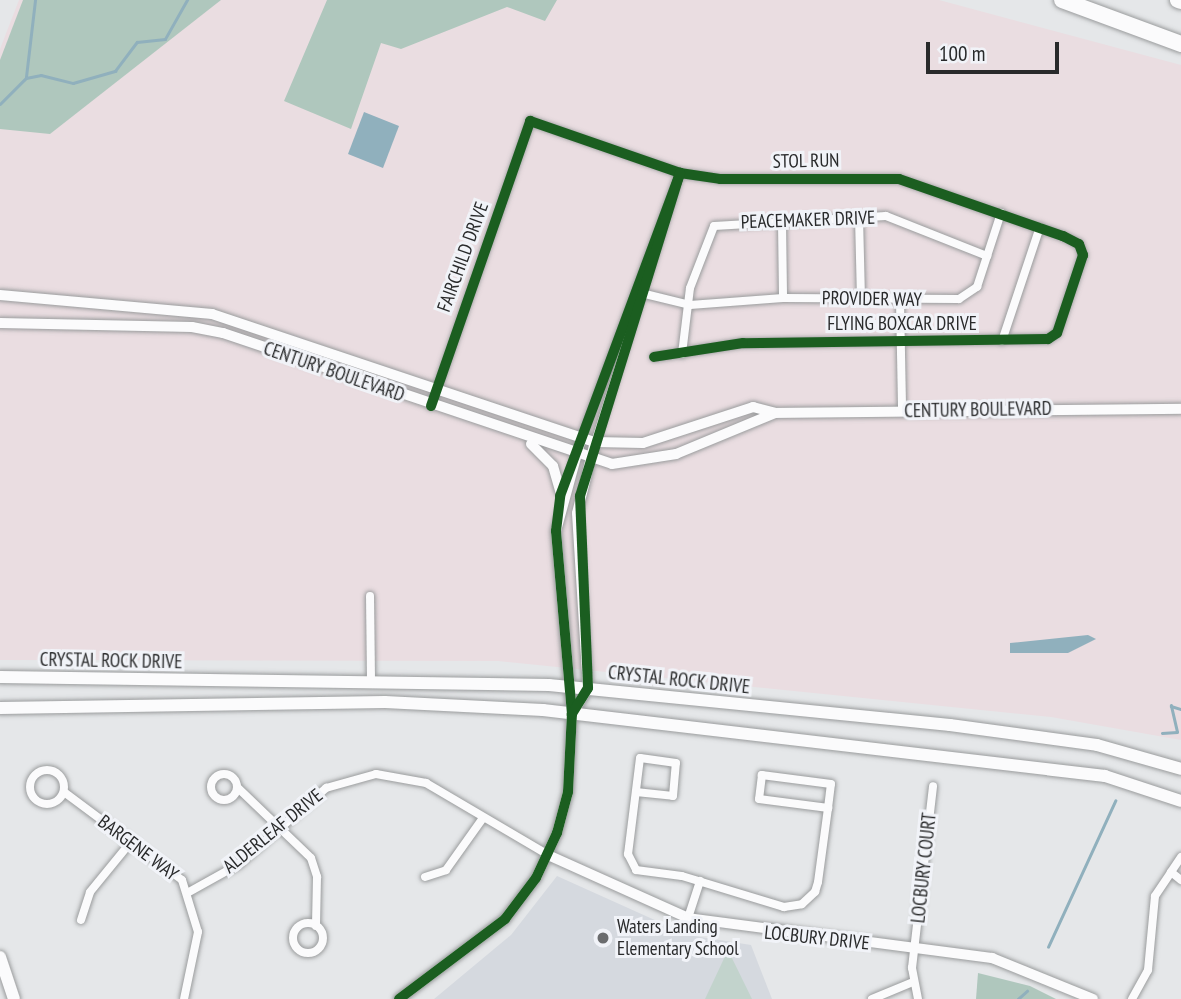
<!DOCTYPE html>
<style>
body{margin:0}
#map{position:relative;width:1181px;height:999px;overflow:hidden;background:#e5e7e9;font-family:"PT Sans Narrow",sans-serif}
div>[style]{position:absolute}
.commercial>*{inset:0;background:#eadde1}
.built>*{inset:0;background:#d5d9df}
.green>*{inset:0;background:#c2d3cc}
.forest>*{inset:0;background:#afc7bd}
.water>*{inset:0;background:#90b0bd}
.stream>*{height:2.5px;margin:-1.25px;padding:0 1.25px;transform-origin:1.25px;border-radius:1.25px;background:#90b0bd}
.roads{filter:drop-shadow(0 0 2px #9a9c9d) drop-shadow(0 0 2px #9a9c9d)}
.minor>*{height:8px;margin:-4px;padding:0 4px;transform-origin:4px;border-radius:4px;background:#fbfbfc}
.minor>.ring{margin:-4px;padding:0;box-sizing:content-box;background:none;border:8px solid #fbfbfc;border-radius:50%}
.tertiary>*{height:10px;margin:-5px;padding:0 5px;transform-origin:5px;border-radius:5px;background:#fbfbfc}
.secondary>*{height:12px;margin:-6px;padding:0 6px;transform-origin:6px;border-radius:6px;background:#fbfbfc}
.motorway>*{height:16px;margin:-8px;padding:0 8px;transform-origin:8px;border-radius:8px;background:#fbfbfc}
.cycleway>*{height:10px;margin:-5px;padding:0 5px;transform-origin:5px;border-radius:5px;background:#1b5e20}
.dots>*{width:19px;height:19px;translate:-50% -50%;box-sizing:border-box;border:4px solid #f1f3f8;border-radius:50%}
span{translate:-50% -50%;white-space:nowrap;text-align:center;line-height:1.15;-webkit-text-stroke:6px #f1f3f8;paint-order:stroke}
.street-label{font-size:19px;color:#292a2b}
.poi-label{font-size:19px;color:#292a2b}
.left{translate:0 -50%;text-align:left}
.scale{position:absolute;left:926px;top:42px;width:133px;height:32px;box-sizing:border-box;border:4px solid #292a2b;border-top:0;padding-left:9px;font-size:21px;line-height:24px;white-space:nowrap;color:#292a2b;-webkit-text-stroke:5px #f1f3f8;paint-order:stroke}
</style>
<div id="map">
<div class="commercial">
<i style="clip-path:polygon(19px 0,939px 0,1181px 65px,1181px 740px,1051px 717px,498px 661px,0 660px,0 49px)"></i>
</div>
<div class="built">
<i style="clip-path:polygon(557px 876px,688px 935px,751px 945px,772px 999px,434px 999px,511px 935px)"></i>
</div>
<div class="green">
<i style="clip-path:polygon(728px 950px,752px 999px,705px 999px)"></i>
</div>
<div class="forest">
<i style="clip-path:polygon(23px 0,221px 0,50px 134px,0 129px,0 60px)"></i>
<i style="clip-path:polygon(327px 0,557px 0,545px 21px,507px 7px,401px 49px,381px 43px,351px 129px,284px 101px)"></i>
<i style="clip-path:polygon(978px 973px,1030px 986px,1056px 999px,976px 999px)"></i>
</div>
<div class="water">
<i style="clip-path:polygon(364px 112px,399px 126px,383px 168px,348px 154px)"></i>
<i style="clip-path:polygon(1088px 635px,1096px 639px,1068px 653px,1010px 653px,1010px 643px)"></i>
</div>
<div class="stream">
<i style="left:26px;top:77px;width:78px;rotate:-83.3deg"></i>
<i style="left:0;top:104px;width:37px;rotate:-45deg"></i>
<i style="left:26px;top:78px;width:15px;rotate:-11deg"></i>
<i style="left:41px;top:75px;width:33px;rotate:14deg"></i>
<i style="left:73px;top:83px;width:44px;rotate:-15.9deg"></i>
<i style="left:115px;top:71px;width:36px;rotate:-53deg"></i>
<i style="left:137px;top:42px;width:28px;rotate:-6deg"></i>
<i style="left:165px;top:39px;width:45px;rotate:-60.6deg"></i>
<i style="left:1162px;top:733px;width:15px;rotate:-4deg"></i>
<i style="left:1177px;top:732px;width:27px;rotate:-103deg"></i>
<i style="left:1171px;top:706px;width:10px;rotate:17deg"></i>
<i style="left:1048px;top:947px;width:161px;rotate:-65.3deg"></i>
<i style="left:1018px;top:999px;width:12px;rotate:-42deg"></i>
</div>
<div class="roads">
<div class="minor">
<i style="left:859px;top:217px;width:82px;rotate:88.6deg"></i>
<i style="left:782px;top:223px;width:75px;rotate:89.2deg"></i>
<i style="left:641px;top:293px;width:50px;rotate:13.8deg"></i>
<i style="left:690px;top:305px;width:93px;rotate:-4.3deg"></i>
<i style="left:783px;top:298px;width:176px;rotate:0.3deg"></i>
<i style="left:959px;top:299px;width:22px;rotate:-34deg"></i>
<i style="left:977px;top:287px;width:78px;rotate:-72deg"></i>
<i style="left:900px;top:301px;width:109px;rotate:88.9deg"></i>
<i style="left:1002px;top:341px;width:120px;rotate:-71.6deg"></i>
<i style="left:682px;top:354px;width:66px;rotate:-83.1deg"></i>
<i style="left:690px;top:288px;width:66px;rotate:-68.8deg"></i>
<i style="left:714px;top:226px;width:172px;rotate:-3.3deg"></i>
<i style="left:886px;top:216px;width:109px;rotate:21.6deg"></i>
<i style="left:431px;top:406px;width:302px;rotate:-70.8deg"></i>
<i style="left:530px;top:121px;width:159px;rotate:19.1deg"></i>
<i style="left:680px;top:173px;width:40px;rotate:8.5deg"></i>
<i style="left:720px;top:179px;width:179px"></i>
<i style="left:899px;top:179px;width:174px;rotate:19.2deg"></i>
<i style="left:1063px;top:236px;width:18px;rotate:27deg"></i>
<i style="left:1079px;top:244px;width:12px;rotate:70deg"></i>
<i style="left:1083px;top:255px;width:82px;rotate:108.4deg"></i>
<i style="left:1057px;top:333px;width:11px;rotate:146deg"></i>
<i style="left:1048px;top:339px;width:305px;rotate:179.2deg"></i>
<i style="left:743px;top:343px;width:90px;rotate:171.1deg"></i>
<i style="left:581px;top:439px;width:284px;rotate:-69.6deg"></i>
<i style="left:680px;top:173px;width:282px;rotate:107.5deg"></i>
<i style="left:370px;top:596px;width:85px;rotate:89.3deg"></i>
<i class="ring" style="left:30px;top:770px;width:26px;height:26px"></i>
<i class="ring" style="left:211px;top:774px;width:18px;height:18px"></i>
<i style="left:238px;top:788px;width:101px;rotate:43.8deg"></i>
<i style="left:311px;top:858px;width:20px;rotate:72deg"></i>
<i style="left:317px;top:877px;width:49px;rotate:91.2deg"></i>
<i style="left:64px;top:792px;width:147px;rotate:36.7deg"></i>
<i style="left:182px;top:880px;width:54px;rotate:72.9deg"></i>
<i style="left:198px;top:932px;width:68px;rotate:101.8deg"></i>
<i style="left:636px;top:792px;width:37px;rotate:6deg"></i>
<i style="left:673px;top:796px;width:33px;rotate:-85deg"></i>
<i style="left:676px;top:763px;width:36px;rotate:-172deg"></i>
<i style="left:640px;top:758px;width:97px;rotate:97.1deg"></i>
<i style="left:628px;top:854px;width:18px;rotate:63deg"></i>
<i style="left:636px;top:870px;width:46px;rotate:7.4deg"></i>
<i style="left:682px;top:876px;width:107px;rotate:16.9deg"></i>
<i style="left:784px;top:907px;width:18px;rotate:-9deg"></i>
<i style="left:802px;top:904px;width:18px;rotate:-43deg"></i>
<i style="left:815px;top:892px;width:10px;rotate:-73deg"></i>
<i style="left:818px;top:882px;width:75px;rotate:-82.3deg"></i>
<i style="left:828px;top:808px;width:24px;rotate:-83deg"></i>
<i style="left:831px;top:784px;width:70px;rotate:-172.6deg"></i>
<i style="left:762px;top:775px;width:24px;rotate:97deg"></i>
<i style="left:759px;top:799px;width:70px;rotate:7.4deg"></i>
<i style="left:1171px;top:872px;width:18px;rotate:-56deg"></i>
<i style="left:425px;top:877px;width:22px;rotate:-18deg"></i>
<i style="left:446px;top:870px;width:64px;rotate:-54.6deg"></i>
<i style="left:189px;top:892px;width:57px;rotate:-29.2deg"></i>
<i style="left:239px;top:864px;width:116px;rotate:-41.1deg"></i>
<i style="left:326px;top:788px;width:52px;rotate:-15.6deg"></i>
<i style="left:376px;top:774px;width:51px;rotate:10.2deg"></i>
<i style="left:426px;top:783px;width:142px;rotate:30.5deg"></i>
<i style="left:688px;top:918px;width:39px;rotate:-72deg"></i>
<i style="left:81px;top:920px;width:29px;rotate:-72deg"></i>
<i style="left:90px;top:892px;width:63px;rotate:-50.8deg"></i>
<i class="ring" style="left:293px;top:923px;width:22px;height:22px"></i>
<i style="left:872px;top:999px;width:44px;rotate:-22.5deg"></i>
<i style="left:918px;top:999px;width:32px;rotate:-101deg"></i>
<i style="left:912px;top:968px;width:183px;rotate:-83.4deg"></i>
<i style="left:1132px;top:999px;width:33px;rotate:-61deg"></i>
<i style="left:1148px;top:970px;width:74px;rotate:-84.6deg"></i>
<i style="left:1155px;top:896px;width:29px;rotate:-56deg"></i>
<i style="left:1171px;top:872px;width:13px;rotate:39deg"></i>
</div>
<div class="tertiary">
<i style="left:0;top:295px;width:213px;rotate:5.1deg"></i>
<i style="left:212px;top:314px;width:404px;rotate:18.5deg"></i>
<i style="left:595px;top:442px;width:48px;rotate:1.2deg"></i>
<i style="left:643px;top:443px;width:116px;rotate:-18.1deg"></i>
<i style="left:753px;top:407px;width:23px;rotate:15deg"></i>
<i style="left:0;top:323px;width:192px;rotate:1.2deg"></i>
<i style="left:192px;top:327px;width:32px;rotate:11deg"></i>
<i style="left:223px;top:333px;width:410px;rotate:18.6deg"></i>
<i style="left:612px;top:464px;width:65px;rotate:-8.9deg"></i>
<i style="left:676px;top:454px;width:107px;rotate:-22.5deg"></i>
<i style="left:775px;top:413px;width:406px;rotate:-0.6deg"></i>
<i style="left:531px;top:444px;width:31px;rotate:45deg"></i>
<i style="left:553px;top:466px;width:26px;rotate:74deg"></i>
<i style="left:572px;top:714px;width:31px;rotate:-58deg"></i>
<i style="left:588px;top:688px;width:175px;rotate:-93.6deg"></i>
<i style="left:577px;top:513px;width:73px;rotate:-75.8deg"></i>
<i style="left:548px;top:855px;width:154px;rotate:24.2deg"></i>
<i style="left:688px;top:918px;width:307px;rotate:7.5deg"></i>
<i style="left:992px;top:958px;width:109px;rotate:22.1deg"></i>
<i style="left:399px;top:999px;width:133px;rotate:-37deg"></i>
<i style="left:505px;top:919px;width:51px;rotate:-52.9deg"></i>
<i style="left:536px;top:878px;width:50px;rotate:-65deg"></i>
<i style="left:557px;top:833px;width:42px;rotate:-75deg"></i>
<i style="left:568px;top:792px;width:78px;rotate:-87.1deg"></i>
<i style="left:572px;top:714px;width:184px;rotate:-95deg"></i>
<i style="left:556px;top:531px;width:95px;rotate:-74.8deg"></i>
</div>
<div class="secondary">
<i style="left:0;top:677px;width:549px;rotate:0.83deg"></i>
<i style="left:549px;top:685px;width:403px;rotate:5.7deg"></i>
<i style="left:950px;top:725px;width:148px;rotate:7.7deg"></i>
<i style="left:1097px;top:745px;width:87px;rotate:15.9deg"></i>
<i style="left:0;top:708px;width:385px;rotate:-0.9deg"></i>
<i style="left:385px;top:702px;width:158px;rotate:2.9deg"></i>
<i style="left:543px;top:710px;width:566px;rotate:6.7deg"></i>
<i style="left:1105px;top:776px;width:80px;rotate:18.2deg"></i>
<i style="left:0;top:957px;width:44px;rotate:71.6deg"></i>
</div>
<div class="motorway">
<i style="left:1062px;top:0;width:127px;rotate:20.3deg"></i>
<i style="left:1178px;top:0;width:3px;rotate:18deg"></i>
</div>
</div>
<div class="cycleway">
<i style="left:431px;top:406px;width:302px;rotate:-70.8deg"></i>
<i style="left:530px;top:121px;width:159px;rotate:19.1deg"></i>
<i style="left:680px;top:173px;width:40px;rotate:8.5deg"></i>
<i style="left:720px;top:179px;width:179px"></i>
<i style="left:899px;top:179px;width:174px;rotate:19.2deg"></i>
<i style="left:1063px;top:236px;width:18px;rotate:27deg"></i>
<i style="left:1079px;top:244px;width:12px;rotate:70deg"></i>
<i style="left:1083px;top:255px;width:82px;rotate:108.4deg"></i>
<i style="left:1057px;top:333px;width:11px;rotate:146deg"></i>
<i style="left:1048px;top:339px;width:305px;rotate:179.2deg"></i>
<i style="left:743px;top:343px;width:90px;rotate:171.1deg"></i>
<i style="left:399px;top:999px;width:133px;rotate:-37deg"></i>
<i style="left:505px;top:919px;width:51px;rotate:-52.9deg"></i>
<i style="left:536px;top:878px;width:50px;rotate:-65deg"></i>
<i style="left:557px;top:833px;width:42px;rotate:-75deg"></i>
<i style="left:568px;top:792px;width:78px;rotate:-87.1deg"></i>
<i style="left:572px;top:714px;width:184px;rotate:-95deg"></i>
<i style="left:556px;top:531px;width:35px;rotate:-83deg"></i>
<i style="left:560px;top:496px;width:345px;rotate:-69.6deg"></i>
<i style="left:680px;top:173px;width:338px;rotate:107.2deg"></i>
<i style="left:580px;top:496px;width:192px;rotate:87.6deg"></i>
<i style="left:588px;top:688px;width:31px;rotate:122deg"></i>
</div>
<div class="dots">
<i style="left:603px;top:938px;background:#6b6c6e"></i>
</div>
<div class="street-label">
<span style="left:806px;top:161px;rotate:-1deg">STOL RUN</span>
<span style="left:808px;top:220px;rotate:-2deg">PEACEMAKER DRIVE</span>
<span style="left:463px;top:257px;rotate:-70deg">FAIRCHILD DRIVE</span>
<span style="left:872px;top:299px;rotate:1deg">PROVIDER WAY</span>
<span style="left:902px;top:324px">FLYING BOXCAR DRIVE</span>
<span style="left:334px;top:372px;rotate:19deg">CENTURY BOULEVARD</span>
<span style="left:978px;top:410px;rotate:-1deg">CENTURY BOULEVARD</span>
<span style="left:111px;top:661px;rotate:1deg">CRYSTAL ROCK DRIVE</span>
<span style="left:679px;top:680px;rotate:6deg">CRYSTAL ROCK DRIVE</span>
<span style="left:273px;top:831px;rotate:-39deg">ALDERLEAF DRIVE</span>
<span style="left:138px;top:848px;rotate:37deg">BARGENE WAY</span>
<span style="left:924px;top:868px;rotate:-84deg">LOCBURY COURT</span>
<span style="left:817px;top:938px;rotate:6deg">LOCBURY DRIVE</span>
</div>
<div class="poi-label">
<span class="left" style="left:617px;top:938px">Waters Landing<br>Elementary School</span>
</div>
<div class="scale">100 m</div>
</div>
